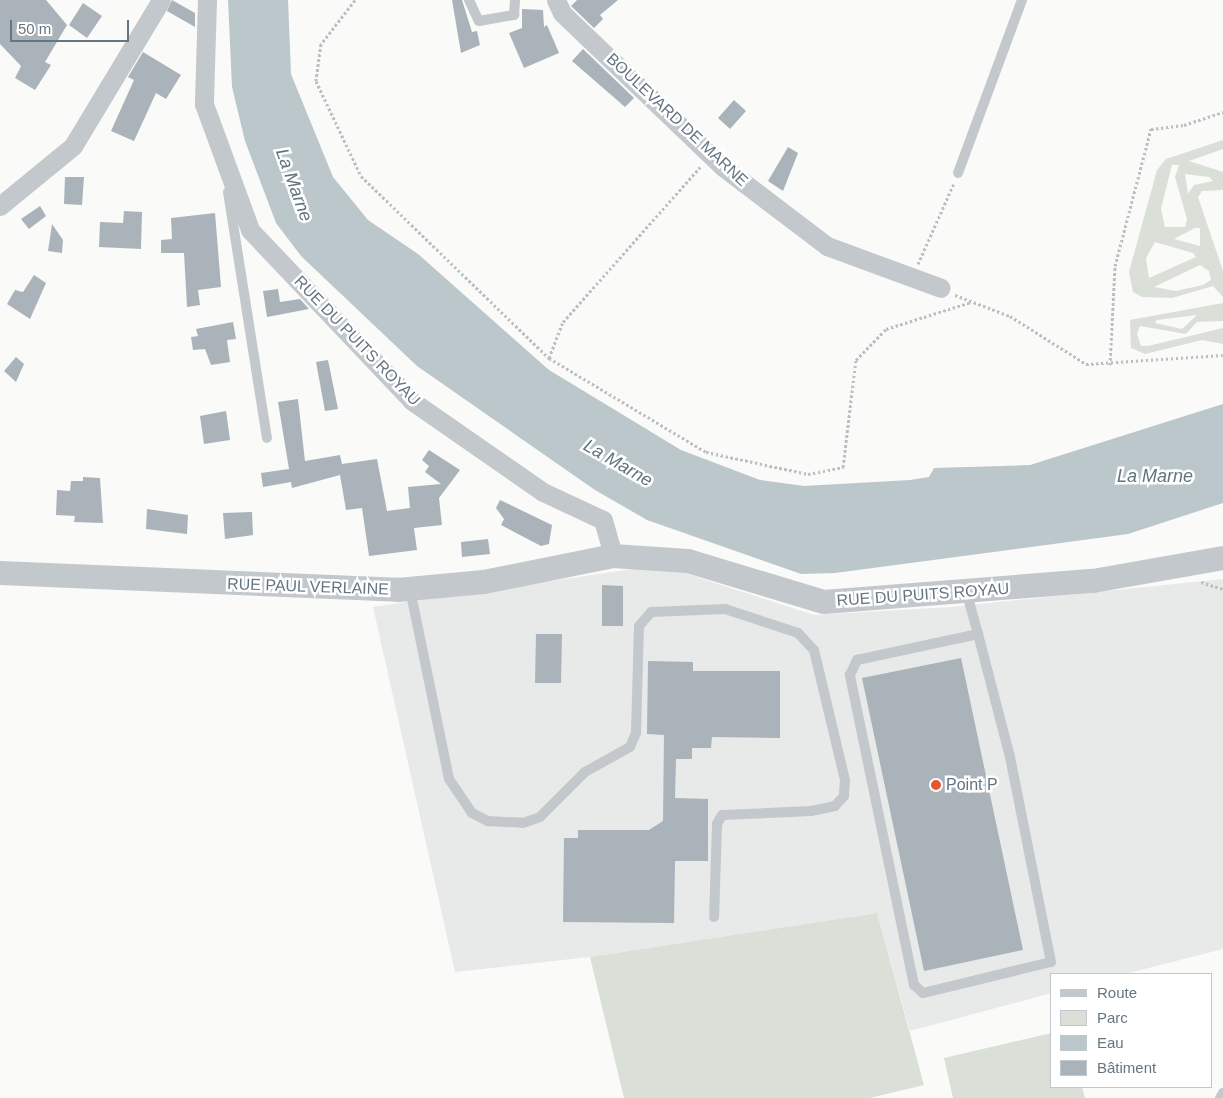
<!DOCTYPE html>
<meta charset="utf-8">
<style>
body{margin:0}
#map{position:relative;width:1223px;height:1098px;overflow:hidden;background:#fafaf8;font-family:Helvetica,sans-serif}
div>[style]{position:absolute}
.built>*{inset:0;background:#e8e9e9}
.green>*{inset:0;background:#dadfd7}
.water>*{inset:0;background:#bbc7cb}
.building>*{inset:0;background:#aab3b9}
.path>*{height:3px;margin-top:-1.5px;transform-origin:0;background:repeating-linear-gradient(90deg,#bbbfc2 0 2.5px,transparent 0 5px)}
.service>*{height:10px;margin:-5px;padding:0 5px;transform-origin:5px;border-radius:5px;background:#c3c8cc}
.minor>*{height:19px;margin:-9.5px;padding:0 9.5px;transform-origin:9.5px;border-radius:9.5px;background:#c3c8cc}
.tertiary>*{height:24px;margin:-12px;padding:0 12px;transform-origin:12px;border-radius:12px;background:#c3c8cc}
.dots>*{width:14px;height:14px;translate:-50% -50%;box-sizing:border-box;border:2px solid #fff;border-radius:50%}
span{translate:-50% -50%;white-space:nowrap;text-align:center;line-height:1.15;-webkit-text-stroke:5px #fff;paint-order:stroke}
.street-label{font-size:16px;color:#657683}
.poi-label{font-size:16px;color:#657683}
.left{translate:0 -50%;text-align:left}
.water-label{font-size:18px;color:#60757c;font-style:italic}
.legend{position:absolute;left:1050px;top:973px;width:162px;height:115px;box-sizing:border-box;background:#fff;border:1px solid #c1c8cd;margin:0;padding:6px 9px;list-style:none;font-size:15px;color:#657683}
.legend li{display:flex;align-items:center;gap:10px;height:25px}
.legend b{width:25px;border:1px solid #c1c8cd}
.scale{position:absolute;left:10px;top:20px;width:119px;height:22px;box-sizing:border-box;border:2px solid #657683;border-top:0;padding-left:6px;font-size:15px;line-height:18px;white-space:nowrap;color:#657683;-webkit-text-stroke:4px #fff;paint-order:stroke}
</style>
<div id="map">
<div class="built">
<i style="clip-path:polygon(660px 565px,814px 615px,951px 607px,1223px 579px,1223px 949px,1125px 974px,1052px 974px,1052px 993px,910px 1031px,877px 913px,590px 957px,455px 972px,373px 607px)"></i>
</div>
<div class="green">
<i style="clip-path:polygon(evenodd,1223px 140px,1223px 149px,1189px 161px,1223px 172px,1223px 190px,1202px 191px,1198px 197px,1223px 271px,1223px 297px,1213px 286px,1172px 298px,1142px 297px,1133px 292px,1129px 272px,1157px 170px,1166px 159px,1223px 140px,1172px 165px,1179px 165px,1175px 177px,1187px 219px,1185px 227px,1165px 227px,1161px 209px,1172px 165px,1223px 140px,1185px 174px,1209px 177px,1213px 181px,1194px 185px,1188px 194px,1185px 174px,1223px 140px,1195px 228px,1200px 228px,1200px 246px,1174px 239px,1195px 228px,1223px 140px,1155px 242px,1193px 253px,1196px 257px,1149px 278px,1146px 258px,1155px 242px,1223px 140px,1200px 265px,1209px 271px,1211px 280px,1203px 285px,1176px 291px,1154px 287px,1200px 265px)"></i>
<i style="clip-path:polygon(evenodd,1223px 303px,1223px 321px,1197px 322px,1186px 334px,1140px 326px,1137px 334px,1141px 346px,1148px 346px,1223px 328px,1223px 344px,1202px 340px,1145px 354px,1131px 348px,1130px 320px,1223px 303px,1197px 315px,1182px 329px,1155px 323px,1157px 320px,1197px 315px)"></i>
<i style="clip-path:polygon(877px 913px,924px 1085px,870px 1098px,624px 1098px,590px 957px)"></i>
<i style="clip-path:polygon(1052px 1033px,1052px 1087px,1082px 1087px,1085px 1098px,953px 1098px,944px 1058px)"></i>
</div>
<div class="water">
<i style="clip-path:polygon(228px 0,288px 0,291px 74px,333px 177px,368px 220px,418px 254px,549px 370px,681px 450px,760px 480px,804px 486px,910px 480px,929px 477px,934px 468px,1030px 465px,1223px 404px,1223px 503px,1128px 534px,835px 573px,801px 574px,647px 520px,595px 490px,417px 366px,301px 256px,276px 223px,245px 141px,232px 87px)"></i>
</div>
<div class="building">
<i style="clip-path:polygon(0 0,46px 0,67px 25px,45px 62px,51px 65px,35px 90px,15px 78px,21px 66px,0 44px)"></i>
<i style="clip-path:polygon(172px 0,195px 13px,195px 27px,167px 11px)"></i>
<i style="clip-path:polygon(452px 0,462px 0,472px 32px,477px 31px,480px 45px,461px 53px)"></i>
<i style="clip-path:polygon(577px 0,618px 0,600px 15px,603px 19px,594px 28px,571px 6px)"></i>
<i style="clip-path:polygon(83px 3px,102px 16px,87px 38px,69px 25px)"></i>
<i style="clip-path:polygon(522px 9px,543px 10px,544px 27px,547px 25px,559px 53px,524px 68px,509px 33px,522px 28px)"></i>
<i style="clip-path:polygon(583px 49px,634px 98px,625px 107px,572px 61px)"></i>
<i style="clip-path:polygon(143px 52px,181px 75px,166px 99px,156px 93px,134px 141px,111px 131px,134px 80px,128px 77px)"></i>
<i style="clip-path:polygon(734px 100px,746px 111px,730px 129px,718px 118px)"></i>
<i style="clip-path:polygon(788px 147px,798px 153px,783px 191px,768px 181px)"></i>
<i style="clip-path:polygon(65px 177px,84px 177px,82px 205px,64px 204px)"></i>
<i style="clip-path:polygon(40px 206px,46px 216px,29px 229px,21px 219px)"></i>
<i style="clip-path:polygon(124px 211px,142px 212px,141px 249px,99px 247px,100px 222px,123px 223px)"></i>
<i style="clip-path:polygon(215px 213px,221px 287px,198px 290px,200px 305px,187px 307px,184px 253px,161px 253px,161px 240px,172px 239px,171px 218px)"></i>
<i style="clip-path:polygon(52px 224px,63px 240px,62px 253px,48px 251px)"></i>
<i style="clip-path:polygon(34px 275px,46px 283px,30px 319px,7px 304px,15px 290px,23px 292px)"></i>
<i style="clip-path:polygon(278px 289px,280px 302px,300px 299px,309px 309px,267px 317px,263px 291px)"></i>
<i style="clip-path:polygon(233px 322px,236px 339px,227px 340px,230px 362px,211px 365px,205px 349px,193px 350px,191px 337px,198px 336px,196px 329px)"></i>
<i style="clip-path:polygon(16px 357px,24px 364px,16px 382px,4px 371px)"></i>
<i style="clip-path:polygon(328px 360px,338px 409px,325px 411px,316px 362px)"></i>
<i style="clip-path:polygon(298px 399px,305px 461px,340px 455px,342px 464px,377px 459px,387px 511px,410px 508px,408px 487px,441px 484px,425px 472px,429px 466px,422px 460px,429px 450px,460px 470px,439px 498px,442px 525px,414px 528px,417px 550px,369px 556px,362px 508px,346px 510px,340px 475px,292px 488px,291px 482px,263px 487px,261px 473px,289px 469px,278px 402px)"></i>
<i style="clip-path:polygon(226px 411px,230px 440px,204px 444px,200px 416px)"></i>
<i style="clip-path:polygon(83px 477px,100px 478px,103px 523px,74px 522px,75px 516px,56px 515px,57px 490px,70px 491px,71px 481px,83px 481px)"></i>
<i style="clip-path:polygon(500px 500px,552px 525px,549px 544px,541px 546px,501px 525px,504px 519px,496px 508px)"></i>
<i style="clip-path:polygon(147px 509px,188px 515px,187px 534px,146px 529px)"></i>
<i style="clip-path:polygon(252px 512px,253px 535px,225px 539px,223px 513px)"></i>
<i style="clip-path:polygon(488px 539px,490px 554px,462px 557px,461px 542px)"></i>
<i style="clip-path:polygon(602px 585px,623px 586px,623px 626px,602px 626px)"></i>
<i style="clip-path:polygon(536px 634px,562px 634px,561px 683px,535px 683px)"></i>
<i style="clip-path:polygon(961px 658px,1023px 950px,924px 971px,862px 678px)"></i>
<i style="clip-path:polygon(648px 661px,693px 662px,693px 671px,780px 671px,780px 738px,712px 737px,711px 748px,692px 748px,692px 759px,676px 759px,675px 798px,708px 799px,708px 861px,675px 861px,674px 923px,563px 922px,564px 838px,578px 838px,578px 830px,649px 830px,663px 821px,664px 735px,647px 734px)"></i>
</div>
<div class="path">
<i style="left:355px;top:0;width:56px;rotate:127.7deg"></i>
<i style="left:321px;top:44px;width:37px;rotate:98deg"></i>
<i style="left:316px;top:81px;width:105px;rotate:64.7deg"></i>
<i style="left:361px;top:176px;width:262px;rotate:44.1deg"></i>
<i style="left:549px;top:358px;width:183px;rotate:30.9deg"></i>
<i style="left:706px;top:452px;width:104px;rotate:12.2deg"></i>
<i style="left:808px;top:474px;width:36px;rotate:-11deg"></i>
<i style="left:843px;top:467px;width:108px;rotate:-83.1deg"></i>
<i style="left:856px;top:360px;width:43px;rotate:-45.9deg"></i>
<i style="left:886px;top:329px;width:89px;rotate:-17.6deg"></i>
<i style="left:918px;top:264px;width:89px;rotate:-66deg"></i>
<i style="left:955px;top:295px;width:59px;rotate:20.9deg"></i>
<i style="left:1010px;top:316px;width:90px;rotate:32.3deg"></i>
<i style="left:1086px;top:364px;width:137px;rotate:-3.8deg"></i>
<i style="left:549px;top:358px;width:39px;rotate:-69deg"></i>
<i style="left:563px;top:322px;width:207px;rotate:-48.5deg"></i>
<i style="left:1110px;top:365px;width:99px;rotate:-87.1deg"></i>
<i style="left:1115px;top:266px;width:142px;rotate:-75.3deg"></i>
<i style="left:1151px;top:129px;width:33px;rotate:-7deg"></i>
<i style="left:1184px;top:125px;width:41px;rotate:-18.4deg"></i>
<i style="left:1201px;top:582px;width:23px;rotate:18deg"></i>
</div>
<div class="service">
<i style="left:469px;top:0;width:23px;rotate:65deg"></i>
<i style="left:479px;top:21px;width:36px;rotate:-10deg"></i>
<i style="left:514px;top:15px;width:15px;rotate:-86deg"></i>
<i style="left:958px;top:173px;width:184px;rotate:-69.7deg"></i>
<i style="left:228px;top:192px;width:249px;rotate:81deg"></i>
<i style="left:410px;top:589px;width:194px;rotate:78.4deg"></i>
<i style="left:449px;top:779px;width:41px;rotate:55.9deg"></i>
<i style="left:472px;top:813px;width:18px;rotate:27deg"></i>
<i style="left:488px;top:821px;width:35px;rotate:3deg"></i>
<i style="left:523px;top:823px;width:18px;rotate:-19deg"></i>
<i style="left:540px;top:817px;width:64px;rotate:-45deg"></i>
<i style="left:585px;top:772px;width:51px;rotate:-29.1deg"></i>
<i style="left:630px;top:747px;width:15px;rotate:-67deg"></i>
<i style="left:636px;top:733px;width:107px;rotate:-88.4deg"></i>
<i style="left:639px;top:626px;width:18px;rotate:-49deg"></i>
<i style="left:651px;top:612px;width:74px;rotate:-2.3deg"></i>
<i style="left:725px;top:609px;width:77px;rotate:18.2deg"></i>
<i style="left:798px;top:633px;width:23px;rotate:47deg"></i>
<i style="left:814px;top:650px;width:134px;rotate:76.6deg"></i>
<i style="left:845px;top:780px;width:16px;rotate:94deg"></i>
<i style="left:844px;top:796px;width:13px;rotate:132deg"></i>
<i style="left:835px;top:806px;width:25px;rotate:168deg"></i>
<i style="left:811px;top:811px;width:89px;rotate:177.4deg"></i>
<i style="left:722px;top:815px;width:10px;rotate:119deg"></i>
<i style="left:717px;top:824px;width:93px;rotate:91.8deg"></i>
<i style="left:967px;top:594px;width:41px;rotate:74.6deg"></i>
<i style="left:978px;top:634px;width:127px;rotate:75.4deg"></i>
<i style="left:1010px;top:757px;width:209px;rotate:78.7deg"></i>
<i style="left:1051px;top:962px;width:132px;rotate:166.4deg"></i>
<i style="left:923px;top:993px;width:12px;rotate:-138deg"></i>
<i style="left:914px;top:985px;width:317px;rotate:-101.7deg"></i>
<i style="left:850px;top:675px;width:17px;rotate:-65deg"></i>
<i style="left:857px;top:660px;width:124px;rotate:-12.1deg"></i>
<i style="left:1220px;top:1098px;width:6px;rotate:-59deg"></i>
</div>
<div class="minor">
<i style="left:207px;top:0;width:104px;rotate:91.7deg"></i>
<i style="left:204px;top:104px;width:134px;rotate:69.9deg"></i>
<i style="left:250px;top:230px;width:236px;rotate:46.5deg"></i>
<i style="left:412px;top:401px;width:160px;rotate:34.8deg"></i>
<i style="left:543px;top:492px;width:66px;rotate:25deg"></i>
<i style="left:603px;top:520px;width:37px;rotate:74deg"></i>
<i style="left:556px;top:0;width:14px;rotate:65deg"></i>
<i style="left:562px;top:13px;width:223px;rotate:43.7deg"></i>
<i style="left:723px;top:167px;width:131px;rotate:37.2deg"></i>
<i style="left:827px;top:246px;width:121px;rotate:20.2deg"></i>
<i style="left:0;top:206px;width:94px;rotate:-39.4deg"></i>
<i style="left:73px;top:146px;width:170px;rotate:-58.9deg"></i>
</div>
<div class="tertiary">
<i style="left:0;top:573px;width:398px;rotate:2.4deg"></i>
<i style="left:398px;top:590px;width:86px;rotate:-5.3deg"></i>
<i style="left:484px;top:582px;width:132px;rotate:-11.4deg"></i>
<i style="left:613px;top:556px;width:75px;rotate:3.8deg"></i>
<i style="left:688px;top:561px;width:142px;rotate:16.8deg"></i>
<i style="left:824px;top:602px;width:270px;rotate:-4.5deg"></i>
<i style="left:1093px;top:581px;width:132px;rotate:-10deg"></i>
</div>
<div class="dots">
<i style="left:936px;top:785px;background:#e4572e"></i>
</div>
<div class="street-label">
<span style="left:677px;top:120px;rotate:43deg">BOULEVARD DE MARNE</span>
<span style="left:357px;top:341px;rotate:46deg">RUE DU PUITS ROYAU</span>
<span style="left:308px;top:587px;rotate:2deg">RUE PAUL VERLAINE</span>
<span style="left:923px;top:595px;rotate:-4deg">RUE DU PUITS ROYAU</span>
</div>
<div class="poi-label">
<span class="left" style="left:946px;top:785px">Point P</span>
</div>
<div class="water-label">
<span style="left:294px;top:185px;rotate:70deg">La Marne</span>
<span style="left:618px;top:463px;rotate:30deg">La Marne</span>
<span style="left:1155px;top:476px">La Marne</span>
</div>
<ul class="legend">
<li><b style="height:6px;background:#c3c8cc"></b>Route</li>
<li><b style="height:14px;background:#dadfd7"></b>Parc</li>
<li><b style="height:14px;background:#bbc7cb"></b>Eau</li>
<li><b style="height:14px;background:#aab3b9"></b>Bâtiment</li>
</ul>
<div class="scale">50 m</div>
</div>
